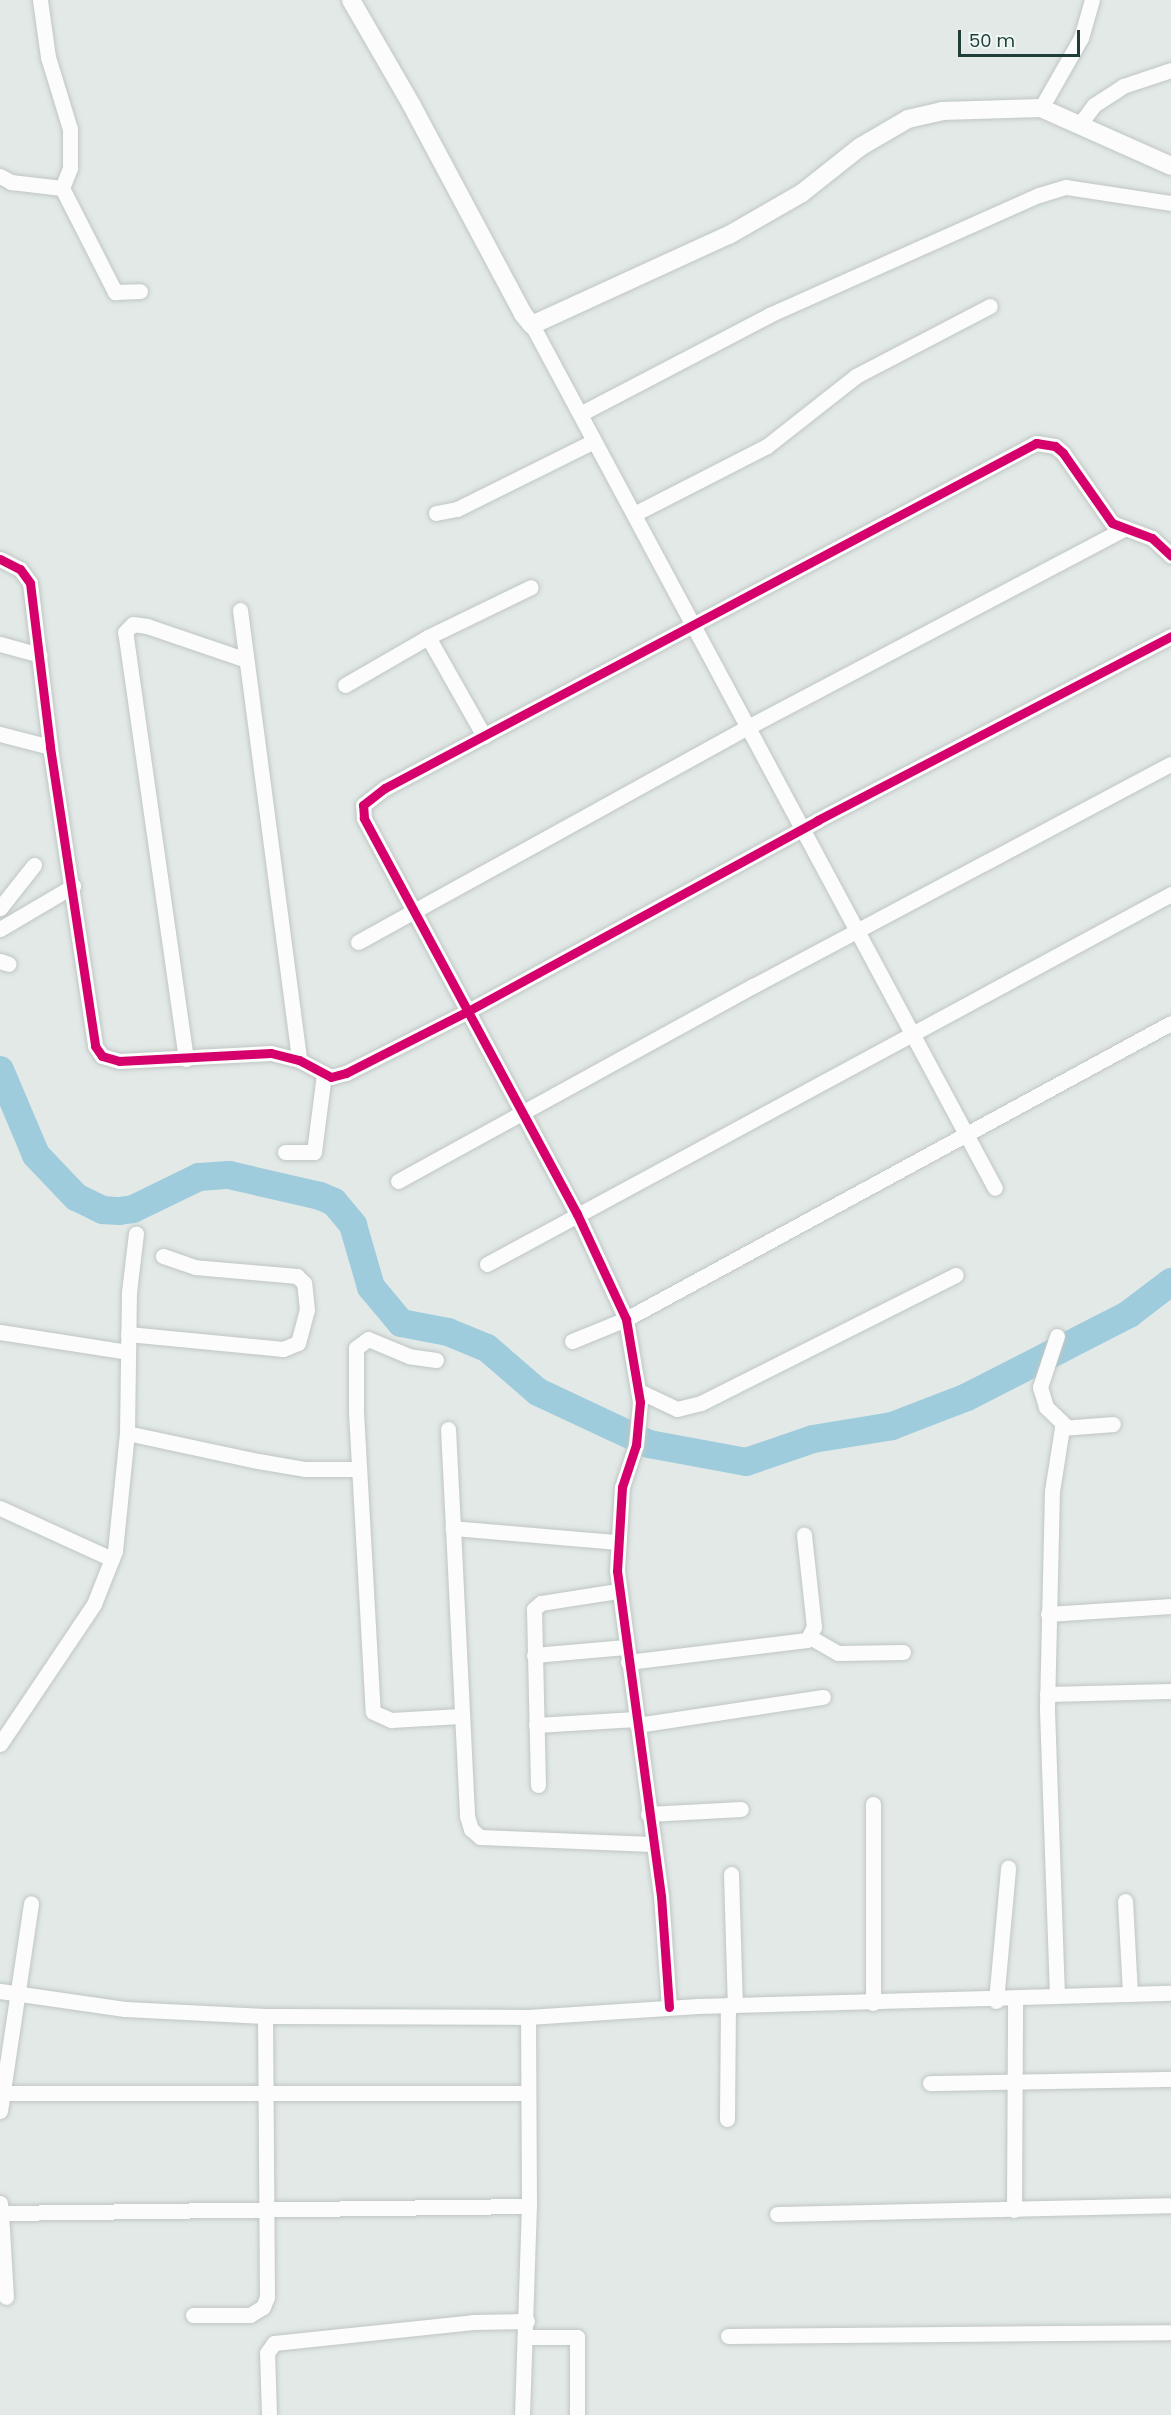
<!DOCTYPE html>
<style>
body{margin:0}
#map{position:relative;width:1171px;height:2415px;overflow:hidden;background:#e2e9e7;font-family:Poppins,sans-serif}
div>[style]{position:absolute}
.river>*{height:28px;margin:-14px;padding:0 14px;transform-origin:14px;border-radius:14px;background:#9fccdc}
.roads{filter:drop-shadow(0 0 2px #bfc6c4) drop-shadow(0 0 2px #bfc6c4)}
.minor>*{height:15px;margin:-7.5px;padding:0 7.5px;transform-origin:7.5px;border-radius:7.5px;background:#fbfcfb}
.tertiary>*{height:18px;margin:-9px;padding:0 9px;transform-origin:9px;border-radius:9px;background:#fbfcfb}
.cycleway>*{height:9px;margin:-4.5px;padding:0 4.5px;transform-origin:4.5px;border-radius:4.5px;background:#d6006c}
span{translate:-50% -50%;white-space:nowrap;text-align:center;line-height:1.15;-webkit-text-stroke:4.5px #f0f8f5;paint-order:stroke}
.scale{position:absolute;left:958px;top:30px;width:122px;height:27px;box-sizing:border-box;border:3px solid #1f3e39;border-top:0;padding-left:8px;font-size:18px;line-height:21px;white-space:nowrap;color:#1f3e39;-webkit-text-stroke:4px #f0f8f5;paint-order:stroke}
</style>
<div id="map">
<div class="river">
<i style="left:0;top:1070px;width:92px;rotate:67deg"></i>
<i style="left:36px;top:1155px;width:58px;rotate:46.4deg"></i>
<i style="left:76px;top:1197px;width:30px;rotate:26deg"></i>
<i style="left:103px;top:1210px;width:16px;rotate:4deg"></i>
<i style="left:119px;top:1211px;width:14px;rotate:-8deg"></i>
<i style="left:133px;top:1209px;width:73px;rotate:-25.9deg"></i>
<i style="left:199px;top:1177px;width:30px;rotate:-4deg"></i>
<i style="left:229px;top:1175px;width:93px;rotate:13deg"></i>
<i style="left:320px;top:1196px;width:15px;rotate:23deg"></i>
<i style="left:334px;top:1202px;width:30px;rotate:50deg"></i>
<i style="left:353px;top:1225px;width:65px;rotate:73.8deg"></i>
<i style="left:371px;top:1287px;width:47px;rotate:50.2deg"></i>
<i style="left:401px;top:1323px;width:48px;rotate:10.8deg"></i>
<i style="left:448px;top:1332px;width:42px;rotate:22.3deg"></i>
<i style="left:487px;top:1348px;width:67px;rotate:40.8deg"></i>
<i style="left:538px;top:1392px;width:123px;rotate:25.1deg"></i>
<i style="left:649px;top:1444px;width:99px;rotate:10.5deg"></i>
<i style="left:746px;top:1462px;width:71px;rotate:-18.9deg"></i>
<i style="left:813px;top:1439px;width:80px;rotate:-9.3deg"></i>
<i style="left:892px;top:1426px;width:80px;rotate:-21.1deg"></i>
<i style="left:967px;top:1397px;width:182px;rotate:-27.1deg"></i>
<i style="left:1129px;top:1314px;width:53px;rotate:-37.3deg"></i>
</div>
<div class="roads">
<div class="minor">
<i style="left:1041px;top:108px;width:81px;rotate:-60.3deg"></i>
<i style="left:1081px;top:38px;width:40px;rotate:-74deg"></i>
<i style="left:1079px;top:125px;width:25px;rotate:-53deg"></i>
<i style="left:1094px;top:105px;width:35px;rotate:-33deg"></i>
<i style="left:1123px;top:86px;width:51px;rotate:-18.4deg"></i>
<i style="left:0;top:176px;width:13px;rotate:29deg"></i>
<i style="left:11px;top:182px;width:51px;rotate:6.7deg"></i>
<i style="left:62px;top:188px;width:22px;rotate:-68deg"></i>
<i style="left:70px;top:168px;width:39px;rotate:-90deg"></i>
<i style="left:70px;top:129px;width:75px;rotate:-107deg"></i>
<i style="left:48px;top:57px;width:58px;rotate:-98deg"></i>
<i style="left:62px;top:188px;width:117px;rotate:63deg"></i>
<i style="left:115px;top:292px;width:25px;rotate:-2deg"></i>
<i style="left:532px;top:325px;width:979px;rotate:61.79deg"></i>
<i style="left:580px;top:414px;width:213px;rotate:-27.6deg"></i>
<i style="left:769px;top:315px;width:295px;rotate:-24deg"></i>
<i style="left:1039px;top:195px;width:28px;rotate:-17deg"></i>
<i style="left:1066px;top:187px;width:106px;rotate:8.7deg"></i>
<i style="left:436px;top:513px;width:21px;rotate:-11deg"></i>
<i style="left:457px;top:509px;width:153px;rotate:-26.4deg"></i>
<i style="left:636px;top:513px;width:147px;rotate:-27.1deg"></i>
<i style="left:767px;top:446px;width:113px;rotate:-38.2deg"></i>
<i style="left:856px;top:376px;width:151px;rotate:-27.6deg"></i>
<i style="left:0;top:559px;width:22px;rotate:27deg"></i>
<i style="left:20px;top:569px;width:17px;rotate:54deg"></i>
<i style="left:30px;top:583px;width:165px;rotate:83deg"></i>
<i style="left:50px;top:747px;width:302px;rotate:81.4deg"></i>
<i style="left:95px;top:1046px;width:12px;rotate:55deg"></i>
<i style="left:102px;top:1056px;width:18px;rotate:16deg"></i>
<i style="left:119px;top:1061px;width:152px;rotate:-3deg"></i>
<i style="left:271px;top:1053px;width:29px;rotate:14deg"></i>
<i style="left:299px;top:1060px;width:36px;rotate:28deg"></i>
<i style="left:331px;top:1077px;width:16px;rotate:-15deg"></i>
<i style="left:346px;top:1073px;width:139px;rotate:-26.9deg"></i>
<i style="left:470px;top:1010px;width:396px;rotate:-28.6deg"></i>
<i style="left:818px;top:820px;width:398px;rotate:-27.5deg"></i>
<i style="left:240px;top:610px;width:454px;rotate:82.5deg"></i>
<i style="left:428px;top:637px;width:114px;rotate:60.5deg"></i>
<i style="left:0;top:644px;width:41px;rotate:15.4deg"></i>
<i style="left:345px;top:685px;width:96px;rotate:-30deg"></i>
<i style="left:428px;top:637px;width:114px;rotate:-25.9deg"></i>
<i style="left:0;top:734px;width:52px;rotate:14.6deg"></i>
<i style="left:0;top:908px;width:55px;rotate:-51.7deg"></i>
<i style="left:0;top:929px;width:85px;rotate:-30.5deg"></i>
<i style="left:358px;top:942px;width:445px;rotate:-28.9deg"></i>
<i style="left:748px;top:727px;width:426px;rotate:-27.8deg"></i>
<i style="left:0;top:961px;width:9px;rotate:18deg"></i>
<i style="left:186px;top:1059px;width:431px;rotate:-98.1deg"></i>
<i style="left:125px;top:632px;width:11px;rotate:-45deg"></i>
<i style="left:133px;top:624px;width:14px;rotate:8deg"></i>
<i style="left:147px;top:626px;width:102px;rotate:18.8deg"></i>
<i style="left:285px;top:1152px;width:29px"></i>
<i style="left:314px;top:1152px;width:79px;rotate:-82.7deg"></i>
<i style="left:398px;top:1181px;width:405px;rotate:-28.8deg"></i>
<i style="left:753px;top:986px;width:473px;rotate:-28deg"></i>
<i style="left:487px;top:1264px;width:778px;rotate:-28.41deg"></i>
<i style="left:0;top:1332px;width:129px;rotate:8.9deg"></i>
<i style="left:128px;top:1334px;width:156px;rotate:5.5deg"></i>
<i style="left:283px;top:1349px;width:16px;rotate:-22deg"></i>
<i style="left:298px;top:1343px;width:34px;rotate:-75deg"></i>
<i style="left:307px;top:1310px;width:27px;rotate:-96deg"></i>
<i style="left:304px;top:1283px;width:10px;rotate:-135deg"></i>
<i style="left:297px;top:1276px;width:102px;rotate:-175deg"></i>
<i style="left:195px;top:1267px;width:34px;rotate:-161deg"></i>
<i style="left:1057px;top:1336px;width:54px;rotate:108.4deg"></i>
<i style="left:1040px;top:1387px;width:21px;rotate:73deg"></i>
<i style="left:1046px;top:1407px;width:28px;rotate:44deg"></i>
<i style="left:572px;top:1341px;width:58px;rotate:-22.2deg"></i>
<i style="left:626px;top:1319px;width:620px;rotate:-28.51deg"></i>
<i style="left:436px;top:1360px;width:27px;rotate:-172deg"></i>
<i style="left:409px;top:1356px;width:44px;rotate:-157.5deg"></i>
<i style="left:368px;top:1339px;width:15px;rotate:143deg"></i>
<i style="left:356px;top:1348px;width:64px;rotate:90deg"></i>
<i style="left:356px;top:1412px;width:300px;rotate:86.8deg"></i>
<i style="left:373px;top:1712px;width:20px;rotate:24deg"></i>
<i style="left:391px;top:1720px;width:70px;rotate:-3.3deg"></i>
<i style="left:639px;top:1391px;width:42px;rotate:25.3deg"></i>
<i style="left:677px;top:1409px;width:25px;rotate:-14deg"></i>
<i style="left:701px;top:1403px;width:285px;rotate:-26.7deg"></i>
<i style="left:448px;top:1429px;width:99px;rotate:87.1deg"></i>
<i style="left:127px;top:1433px;width:134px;rotate:12.1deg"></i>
<i style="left:258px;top:1461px;width:48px;rotate:9.7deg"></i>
<i style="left:305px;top:1469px;width:54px"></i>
<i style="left:0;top:1508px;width:123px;rotate:24.5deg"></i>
<i style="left:616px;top:1542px;width:164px;rotate:-175.1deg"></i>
<i style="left:453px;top:1528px;width:288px;rotate:87.2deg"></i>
<i style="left:467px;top:1816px;width:14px;rotate:73deg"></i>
<i style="left:471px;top:1829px;width:12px;rotate:42deg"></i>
<i style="left:480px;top:1837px;width:172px;rotate:2.3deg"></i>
<i style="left:1048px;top:1614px;width:123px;rotate:-3.7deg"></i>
<i style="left:810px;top:1637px;width:32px;rotate:30deg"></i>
<i style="left:838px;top:1653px;width:65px;rotate:-0.9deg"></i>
<i style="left:534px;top:1655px;width:92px;rotate:-5deg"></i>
<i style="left:628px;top:1662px;width:180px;rotate:-7deg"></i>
<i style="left:807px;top:1640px;width:15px;rotate:-62deg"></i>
<i style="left:814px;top:1627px;width:93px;rotate:-96.2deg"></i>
<i style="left:1047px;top:1694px;width:124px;rotate:-1.4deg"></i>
<i style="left:536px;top:1725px;width:100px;rotate:-3.4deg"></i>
<i style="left:637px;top:1725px;width:188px;rotate:-8.6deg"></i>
<i style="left:0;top:1744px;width:169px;rotate:-56.1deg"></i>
<i style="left:94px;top:1604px;width:57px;rotate:-68.4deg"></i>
<i style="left:115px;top:1551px;width:119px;rotate:-84.2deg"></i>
<i style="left:127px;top:1433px;width:141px;rotate:-89.2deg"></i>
<i style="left:129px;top:1292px;width:59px;rotate:-83.2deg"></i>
<i style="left:538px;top:1785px;width:176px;rotate:-91.3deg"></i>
<i style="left:534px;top:1609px;width:9px;rotate:-41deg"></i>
<i style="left:541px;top:1603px;width:78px;rotate:-8.9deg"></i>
<i style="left:648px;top:1814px;width:93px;rotate:-3.1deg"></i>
<i style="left:731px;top:1874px;width:131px;rotate:88.3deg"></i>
<i style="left:1125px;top:1901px;width:93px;rotate:86.9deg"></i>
<i style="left:0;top:1991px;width:126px;rotate:8.2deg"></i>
<i style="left:125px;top:2009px;width:140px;rotate:2.9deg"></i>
<i style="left:265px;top:2016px;width:263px;rotate:0.2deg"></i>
<i style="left:528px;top:2017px;width:170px;rotate:-3.7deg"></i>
<i style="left:698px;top:2006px;width:473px;rotate:-1.6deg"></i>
<i style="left:1057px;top:1996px;width:287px;rotate:-92deg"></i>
<i style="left:1047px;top:1709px;width:218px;rotate:-88.7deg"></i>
<i style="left:1052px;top:1491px;width:64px;rotate:-81deg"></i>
<i style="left:1062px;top:1428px;width:51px;rotate:-4.5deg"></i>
<i style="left:996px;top:2001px;width:134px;rotate:-84.8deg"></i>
<i style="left:873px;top:2003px;width:199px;rotate:-90deg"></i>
<i style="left:669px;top:2007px;width:111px;rotate:-94.1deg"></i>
<i style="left:661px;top:1896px;width:328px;rotate:-97.7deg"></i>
<i style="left:617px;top:1571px;width:84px;rotate:-86.6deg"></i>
<i style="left:622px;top:1487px;width:44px;rotate:-71.6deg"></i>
<i style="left:636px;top:1445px;width:43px;rotate:-84.7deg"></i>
<i style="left:640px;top:1402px;width:84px;rotate:-99.6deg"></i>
<i style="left:626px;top:1319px;width:116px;rotate:-115deg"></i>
<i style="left:577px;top:1214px;width:450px;rotate:-118.3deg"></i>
<i style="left:364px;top:818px;width:13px;rotate:-94deg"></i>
<i style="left:363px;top:805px;width:28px;rotate:-38deg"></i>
<i style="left:385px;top:788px;width:737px;rotate:-27.92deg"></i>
<i style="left:1036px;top:443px;width:19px;rotate:9deg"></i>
<i style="left:1055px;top:446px;width:11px;rotate:41deg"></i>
<i style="left:1063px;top:453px;width:85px;rotate:55deg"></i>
<i style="left:1112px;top:523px;width:43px;rotate:20.6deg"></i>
<i style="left:1152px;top:538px;width:26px;rotate:43deg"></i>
<i style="left:930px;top:2083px;width:241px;rotate:-1deg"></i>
<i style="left:3px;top:2093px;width:525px"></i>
<i style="left:0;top:2111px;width:210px;rotate:-81.5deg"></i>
<i style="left:727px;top:2119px;width:114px;rotate:-89.5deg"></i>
<i style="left:0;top:2203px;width:10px;rotate:84deg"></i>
<i style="left:1px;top:2213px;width:528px;rotate:-0.76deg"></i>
<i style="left:1014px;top:2210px;width:210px;rotate:-89.7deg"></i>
<i style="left:1px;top:2213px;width:84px;rotate:86.6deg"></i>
<i style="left:777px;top:2214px;width:394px;rotate:-1.3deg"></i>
<i style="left:193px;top:2315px;width:57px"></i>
<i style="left:250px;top:2315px;width:15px;rotate:-32deg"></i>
<i style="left:263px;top:2307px;width:11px;rotate:-68deg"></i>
<i style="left:267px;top:2297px;width:281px;rotate:-90.4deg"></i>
<i style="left:728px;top:2336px;width:443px;rotate:-0.5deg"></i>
<i style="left:527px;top:2337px;width:50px"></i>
<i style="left:577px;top:2337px;width:78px;rotate:90deg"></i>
<i style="left:269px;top:2415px;width:62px;rotate:-91.8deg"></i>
<i style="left:267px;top:2353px;width:12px;rotate:-55deg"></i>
<i style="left:274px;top:2343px;width:200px;rotate:-6deg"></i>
<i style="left:473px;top:2322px;width:54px;rotate:-1.1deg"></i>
<i style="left:522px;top:2415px;width:209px;rotate:-88.1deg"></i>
<i style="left:529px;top:2206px;width:189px;rotate:-90.3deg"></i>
</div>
<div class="tertiary">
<i style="left:351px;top:0;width:120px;rotate:60deg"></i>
<i style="left:411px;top:104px;width:238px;rotate:61.9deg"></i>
<i style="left:523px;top:314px;width:14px;rotate:51deg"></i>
<i style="left:532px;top:325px;width:217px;rotate:-24.6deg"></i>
<i style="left:729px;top:235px;width:84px;rotate:-29.9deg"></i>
<i style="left:802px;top:193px;width:74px;rotate:-38.4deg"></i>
<i style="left:860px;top:147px;width:56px;rotate:-30.3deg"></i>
<i style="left:908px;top:119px;width:35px;rotate:-13deg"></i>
<i style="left:942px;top:111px;width:99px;rotate:-1.7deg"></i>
<i style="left:1041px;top:108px;width:142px;rotate:24deg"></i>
</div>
</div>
<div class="cycleway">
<i style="left:0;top:559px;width:22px;rotate:27deg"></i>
<i style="left:20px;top:569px;width:17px;rotate:54deg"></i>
<i style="left:30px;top:583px;width:165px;rotate:83deg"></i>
<i style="left:50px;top:747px;width:302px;rotate:81.4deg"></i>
<i style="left:95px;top:1046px;width:12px;rotate:55deg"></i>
<i style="left:102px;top:1056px;width:18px;rotate:16deg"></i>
<i style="left:119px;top:1061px;width:152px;rotate:-3deg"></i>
<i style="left:271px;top:1053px;width:29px;rotate:14deg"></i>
<i style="left:299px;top:1060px;width:36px;rotate:28deg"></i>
<i style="left:331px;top:1077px;width:16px;rotate:-15deg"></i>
<i style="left:346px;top:1073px;width:139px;rotate:-26.9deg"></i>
<i style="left:470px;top:1010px;width:396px;rotate:-28.6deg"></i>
<i style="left:818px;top:820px;width:398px;rotate:-27.5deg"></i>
<i style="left:669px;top:2007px;width:111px;rotate:-94.1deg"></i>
<i style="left:661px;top:1896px;width:328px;rotate:-97.7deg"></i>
<i style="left:617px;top:1571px;width:84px;rotate:-86.6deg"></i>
<i style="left:622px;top:1487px;width:44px;rotate:-71.6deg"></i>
<i style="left:636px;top:1445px;width:43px;rotate:-84.7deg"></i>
<i style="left:640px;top:1402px;width:84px;rotate:-99.6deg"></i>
<i style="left:626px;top:1319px;width:116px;rotate:-115deg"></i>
<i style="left:577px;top:1214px;width:450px;rotate:-118.3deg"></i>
<i style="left:364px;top:818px;width:13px;rotate:-94deg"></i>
<i style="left:363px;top:805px;width:28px;rotate:-38deg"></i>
<i style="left:385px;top:788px;width:737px;rotate:-27.92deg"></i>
<i style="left:1036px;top:443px;width:19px;rotate:9deg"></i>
<i style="left:1055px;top:446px;width:11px;rotate:41deg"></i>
<i style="left:1063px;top:453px;width:85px;rotate:55deg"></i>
<i style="left:1112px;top:523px;width:43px;rotate:20.6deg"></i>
<i style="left:1152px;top:538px;width:26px;rotate:43deg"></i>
</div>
<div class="scale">50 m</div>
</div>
